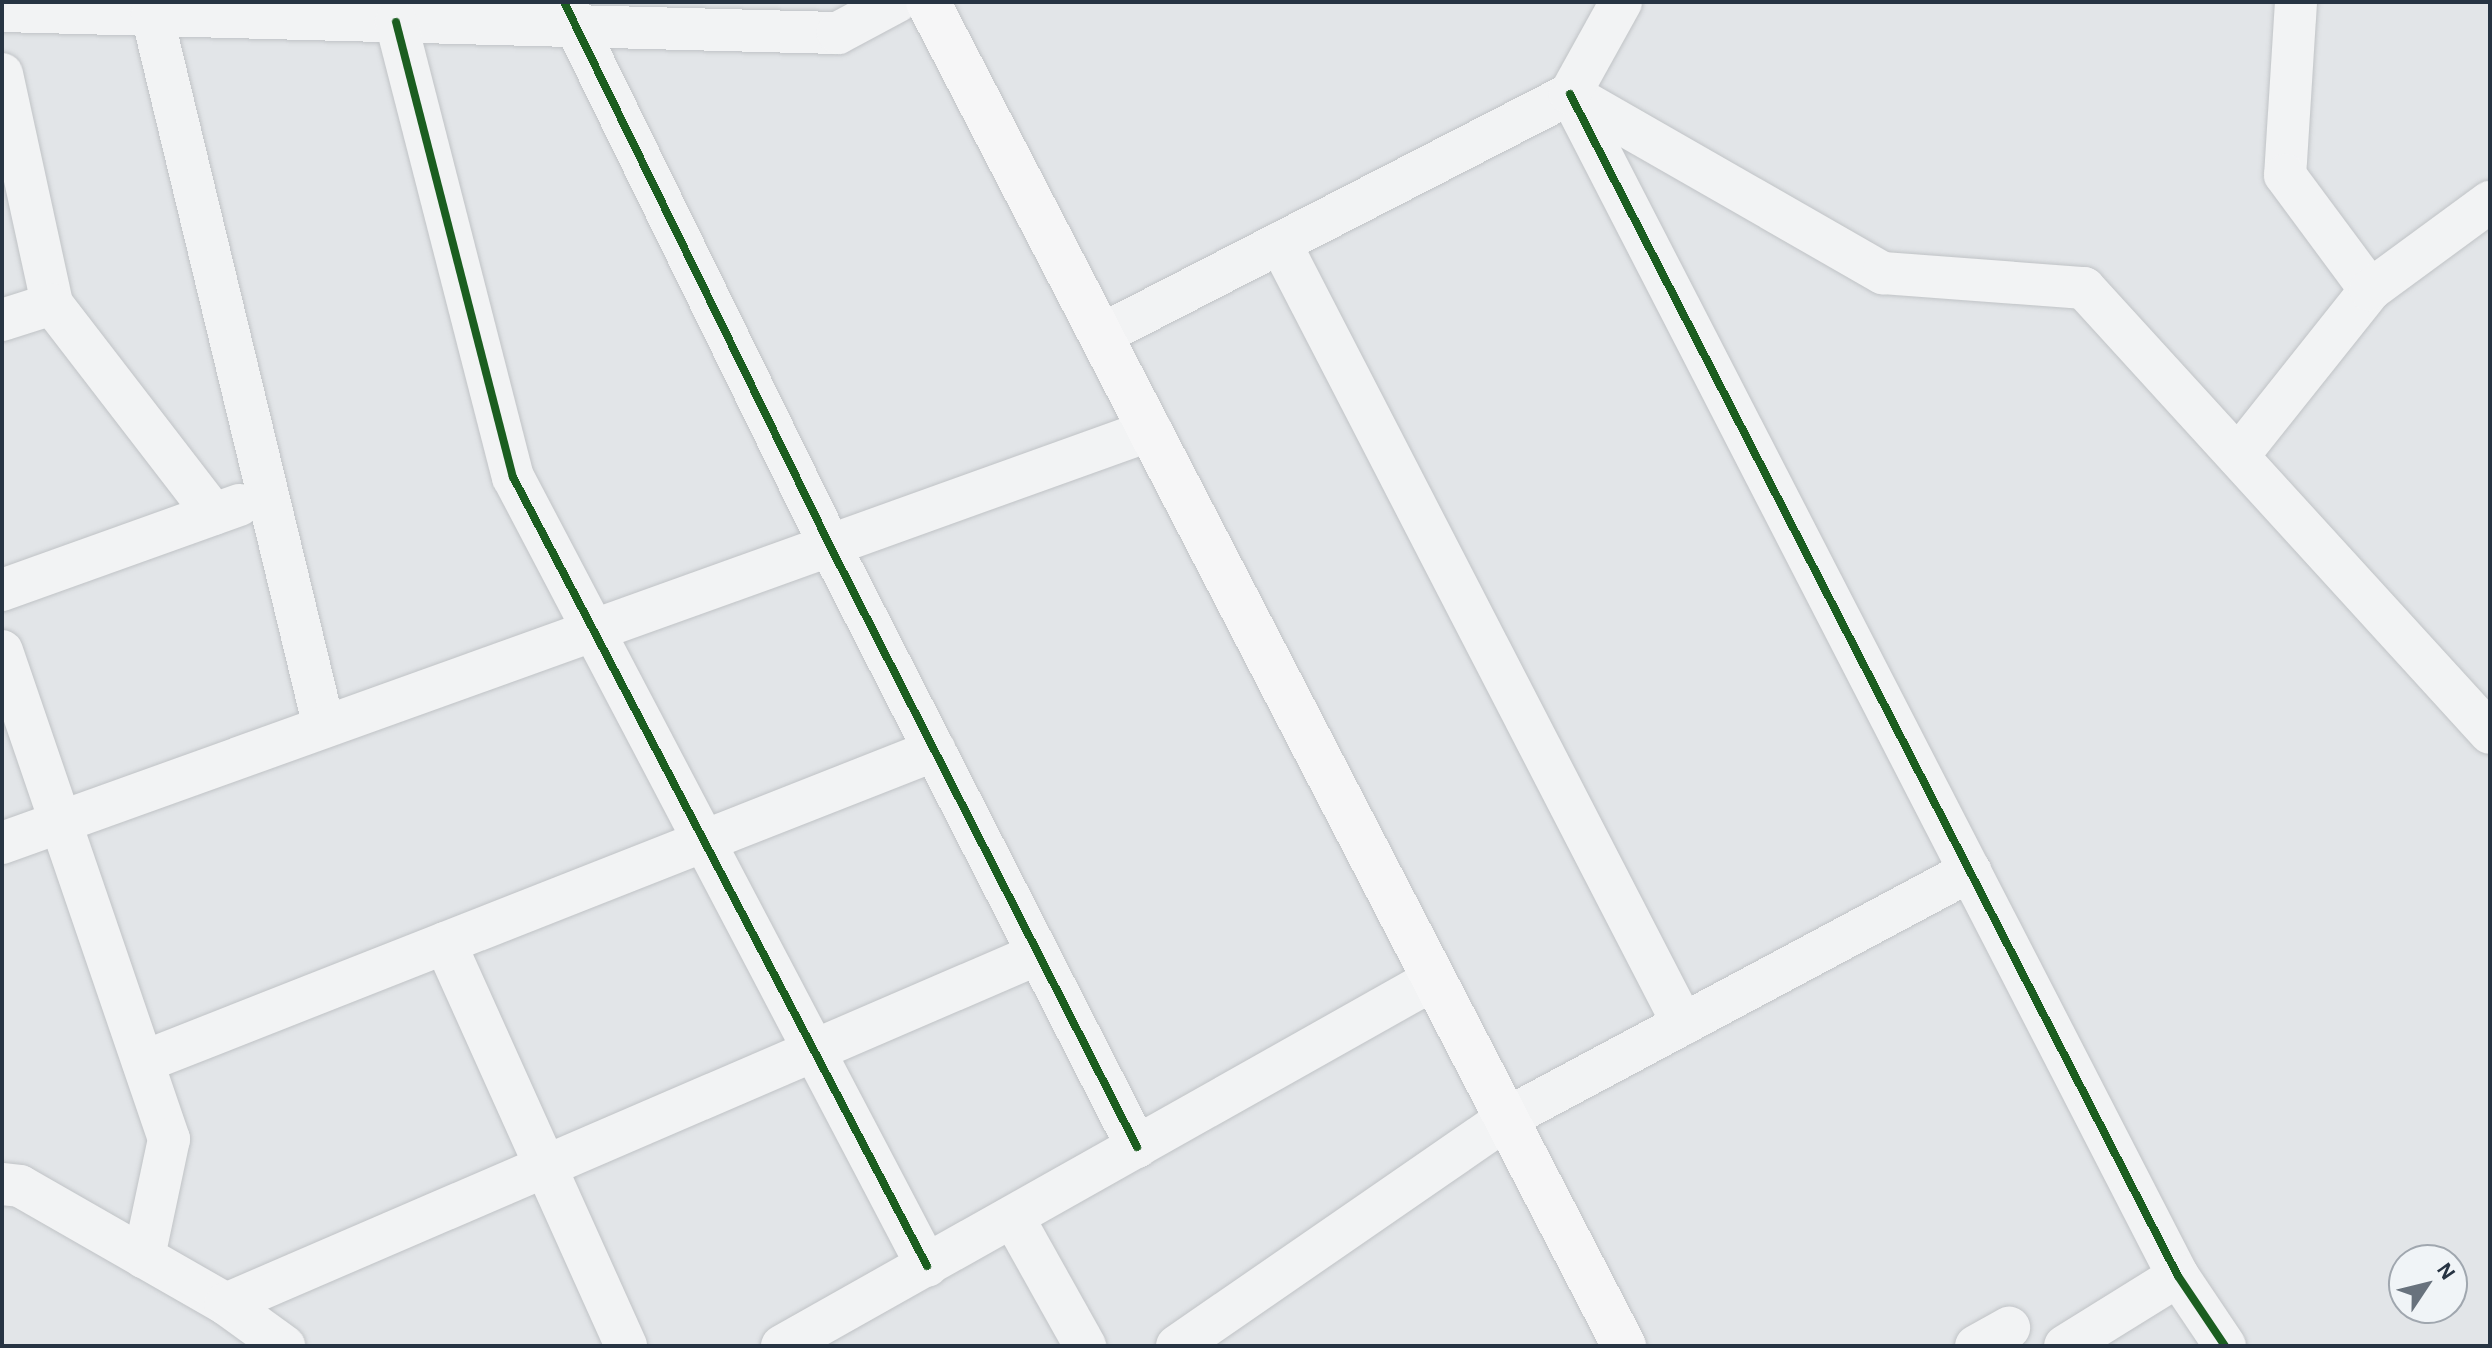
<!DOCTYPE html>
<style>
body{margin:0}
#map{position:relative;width:2492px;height:1348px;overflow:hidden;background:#e2e5e8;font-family:"Alegreya Sans",sans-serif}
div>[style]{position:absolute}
.roads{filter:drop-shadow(0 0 2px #c0c3c6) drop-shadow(0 0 2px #c0c3c6)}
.street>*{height:42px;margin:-21px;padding:0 21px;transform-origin:21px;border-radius:21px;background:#f2f3f4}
.secondary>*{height:44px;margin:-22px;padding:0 22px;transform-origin:22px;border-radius:22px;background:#f6f6f7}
.cycleway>*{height:8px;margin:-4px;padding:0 4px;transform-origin:4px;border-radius:4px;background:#1b5e20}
span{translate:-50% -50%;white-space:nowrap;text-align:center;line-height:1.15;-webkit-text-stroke:6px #f0f4f7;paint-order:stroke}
.frame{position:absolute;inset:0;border:4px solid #273443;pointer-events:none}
.north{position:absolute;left:2388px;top:1244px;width:80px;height:80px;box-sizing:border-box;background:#f0f4f7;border:2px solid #a0a7af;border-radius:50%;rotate:55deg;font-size:22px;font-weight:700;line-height:32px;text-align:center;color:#273443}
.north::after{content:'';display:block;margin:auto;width:28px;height:36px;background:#68727d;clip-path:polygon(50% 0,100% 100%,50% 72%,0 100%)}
</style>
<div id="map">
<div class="roads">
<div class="street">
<i style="left:564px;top:2px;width:606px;rotate:63.94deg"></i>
<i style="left:830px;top:546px;width:675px;rotate:62.94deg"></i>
<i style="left:2296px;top:2px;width:173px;rotate:93.6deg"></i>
<i style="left:2285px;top:175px;width:143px;rotate:53.5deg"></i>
<i style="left:2px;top:11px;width:836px;rotate:1.51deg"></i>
<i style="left:838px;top:33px;width:66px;rotate:-28.1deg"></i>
<i style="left:152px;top:15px;width:732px;rotate:76.42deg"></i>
<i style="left:396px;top:22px;width:470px;rotate:75.6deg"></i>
<i style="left:513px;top:477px;width:891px;rotate:62.31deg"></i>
<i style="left:2px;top:74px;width:235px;rotate:77.7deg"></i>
<i style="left:52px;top:304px;width:265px;rotate:52.4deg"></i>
<i style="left:1570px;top:94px;width:1329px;rotate:62.78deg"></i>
<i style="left:2178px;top:1276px;width:84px;rotate:56.1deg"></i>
<i style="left:1570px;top:94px;width:361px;rotate:29.8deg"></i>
<i style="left:1883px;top:273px;width:202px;rotate:4.3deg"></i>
<i style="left:2084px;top:288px;width:602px;rotate:47.62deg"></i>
<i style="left:1280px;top:243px;width:879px;rotate:62.71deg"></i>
<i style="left:2px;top:320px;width:52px;rotate:-17.7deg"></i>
<i style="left:1101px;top:335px;width:527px;rotate:-27.2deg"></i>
<i style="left:1570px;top:94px;width:105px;rotate:-61deg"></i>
<i style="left:2238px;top:456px;width:212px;rotate:-51.5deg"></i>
<i style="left:2370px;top:290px;width:149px;rotate:-36.3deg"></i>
<i style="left:2px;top:590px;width:252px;rotate:-19.7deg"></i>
<i style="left:2px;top:651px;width:516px;rotate:71.11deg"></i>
<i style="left:169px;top:1139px;width:121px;rotate:102deg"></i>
<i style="left:2px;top:843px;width:1221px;rotate:-19.77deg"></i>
<i style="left:445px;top:943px;width:442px;rotate:65.8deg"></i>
<i style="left:143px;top:1062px;width:851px;rotate:-21.5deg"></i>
<i style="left:2px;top:1184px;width:18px;rotate:6deg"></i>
<i style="left:20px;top:1186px;width:237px;rotate:29.8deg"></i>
<i style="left:226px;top:1304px;width:72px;rotate:35.9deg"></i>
<i style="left:1013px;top:1217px;width:148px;rotate:60.8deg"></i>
<i style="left:226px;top:1304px;width:884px;rotate:-23.32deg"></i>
<i style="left:782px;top:1346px;width:748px;rotate:-29.37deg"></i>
<i style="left:1177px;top:1346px;width:401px;rotate:-34.6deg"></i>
<i style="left:1507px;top:1118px;width:525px;rotate:-28.08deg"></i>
<i style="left:1976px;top:1346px;width:38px;rotate:-29deg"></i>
<i style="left:2065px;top:1346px;width:133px;rotate:-31.8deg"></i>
</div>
<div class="secondary">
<i style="left:928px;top:2px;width:1514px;rotate:62.62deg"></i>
</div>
</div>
<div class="cycleway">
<i style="left:564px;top:2px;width:606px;rotate:63.94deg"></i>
<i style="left:830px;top:546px;width:675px;rotate:62.94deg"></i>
<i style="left:396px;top:22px;width:470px;rotate:75.6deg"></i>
<i style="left:513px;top:477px;width:891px;rotate:62.31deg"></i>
<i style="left:1570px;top:94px;width:1329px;rotate:62.78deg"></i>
<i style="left:2178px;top:1276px;width:84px;rotate:56.1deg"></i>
</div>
<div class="frame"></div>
<div class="north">N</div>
</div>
